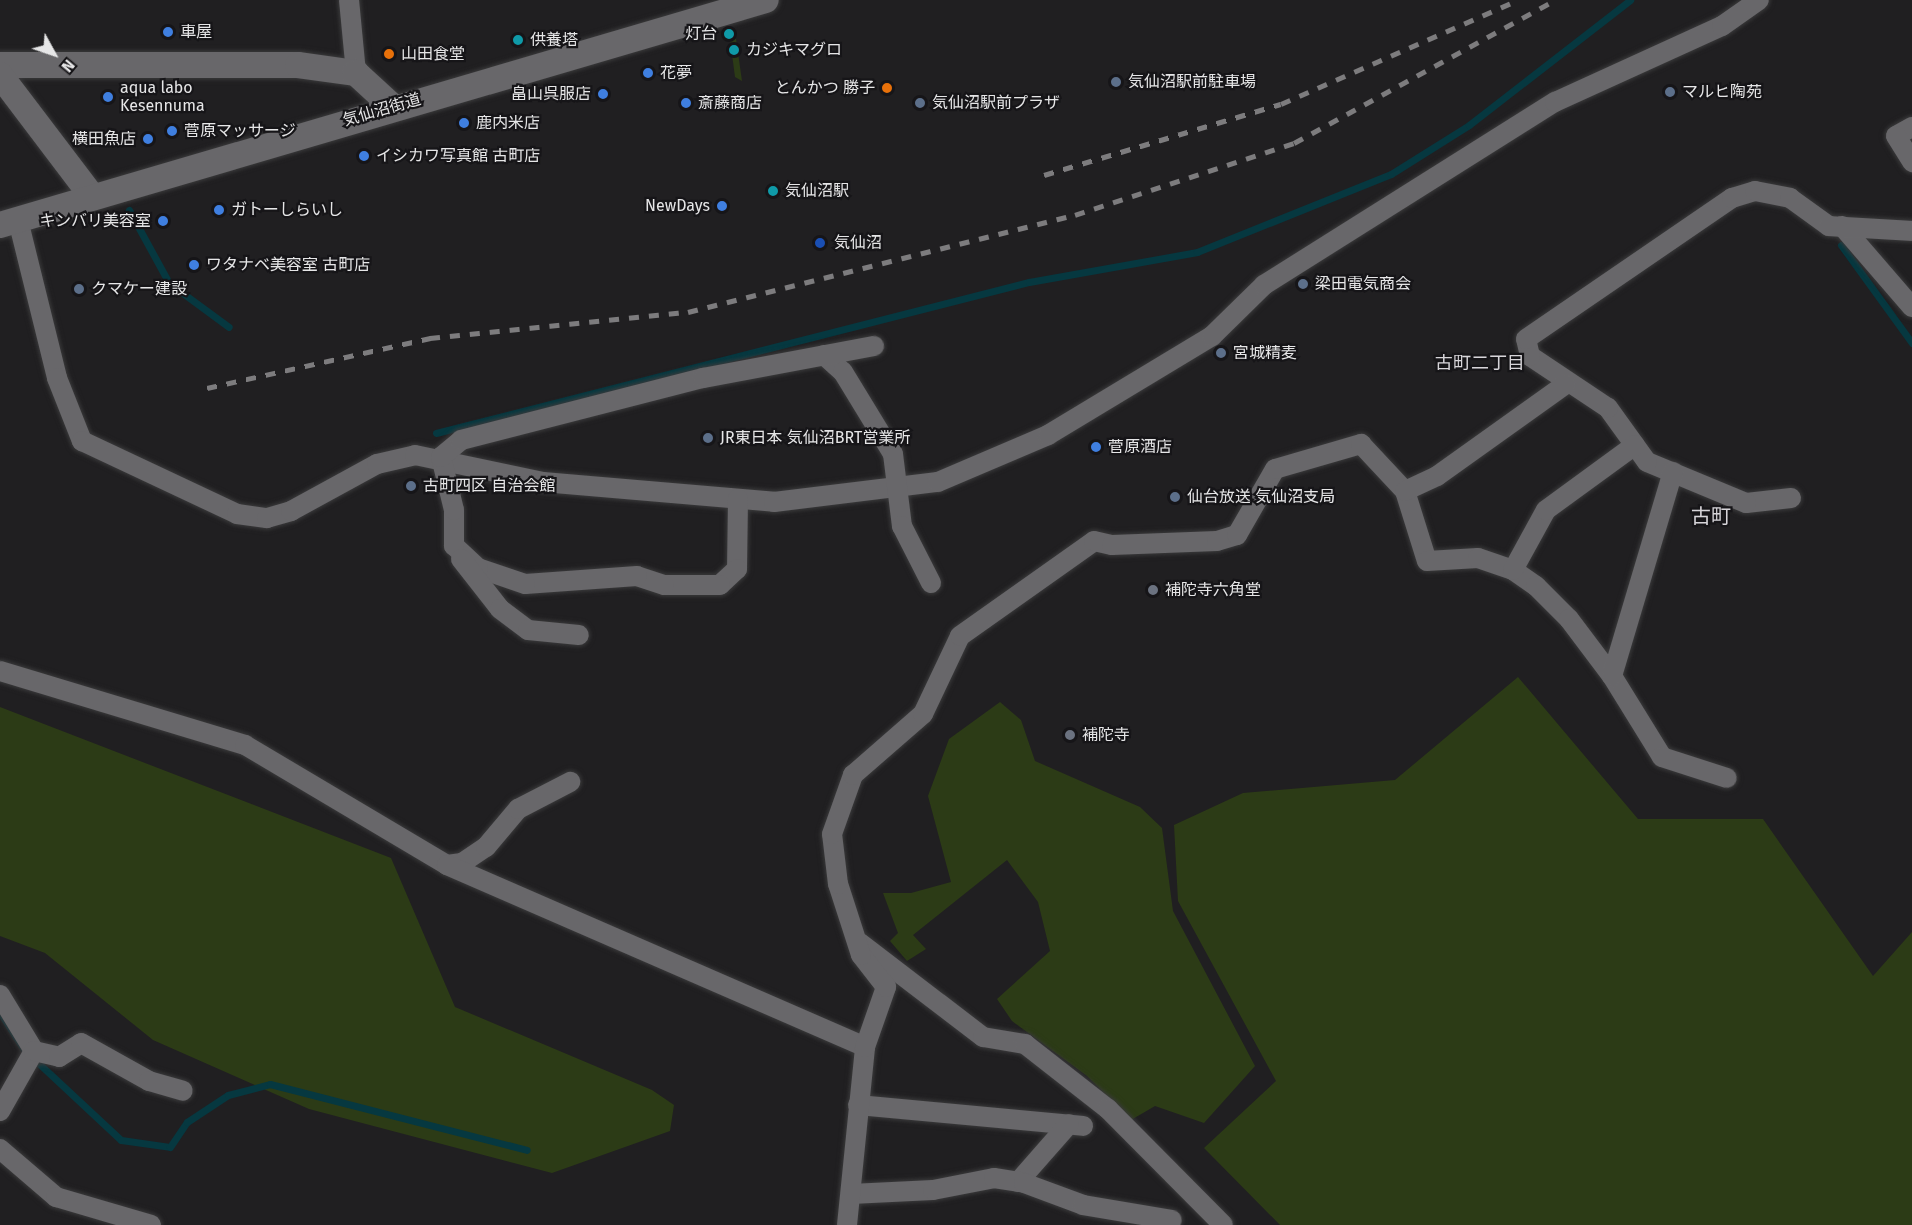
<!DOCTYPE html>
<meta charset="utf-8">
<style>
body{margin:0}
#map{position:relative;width:1912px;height:1225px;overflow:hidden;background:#201f21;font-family:"Fira Sans","Noto Sans JP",sans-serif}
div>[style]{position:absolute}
.green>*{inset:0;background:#2c3b16}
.stream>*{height:7px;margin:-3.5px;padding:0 3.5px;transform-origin:3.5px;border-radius:3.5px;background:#063840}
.roads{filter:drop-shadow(0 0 2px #3a3a3b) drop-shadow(0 0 2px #3a3a3b)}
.minor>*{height:20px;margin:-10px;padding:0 10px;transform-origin:10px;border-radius:10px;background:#68676a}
.tertiary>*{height:26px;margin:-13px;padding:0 13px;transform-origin:13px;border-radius:13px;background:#68676a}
.rail>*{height:4.5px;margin-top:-2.25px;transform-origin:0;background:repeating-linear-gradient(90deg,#7d7c7e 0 10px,transparent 0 20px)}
.dots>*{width:16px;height:16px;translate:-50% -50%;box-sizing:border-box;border:3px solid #161518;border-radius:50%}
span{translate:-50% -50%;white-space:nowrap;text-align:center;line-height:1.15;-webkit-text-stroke:4.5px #161518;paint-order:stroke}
.poi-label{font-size:16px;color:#e6e6e7}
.left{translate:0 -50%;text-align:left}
.right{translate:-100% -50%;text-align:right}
.street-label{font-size:16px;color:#e6e6e7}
.neighbourhood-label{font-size:18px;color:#d7d5d9}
.quarter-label{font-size:20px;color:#d7d5d9}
.north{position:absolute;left:24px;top:24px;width:60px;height:60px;-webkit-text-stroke:4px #161518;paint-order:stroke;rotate:130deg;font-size:16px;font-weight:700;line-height:24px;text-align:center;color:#e6e6e7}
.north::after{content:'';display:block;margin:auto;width:21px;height:27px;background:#e6e6e7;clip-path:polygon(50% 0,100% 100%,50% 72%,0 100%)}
</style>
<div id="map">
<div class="green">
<i style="clip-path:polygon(730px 39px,736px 39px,742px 81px,735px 77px)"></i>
<i style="clip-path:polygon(1518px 677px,1638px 819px,1763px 819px,1873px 976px,1912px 932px,1912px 1225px,1280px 1225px,1204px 1148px,1276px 1081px,1178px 901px,1174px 825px,1243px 793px,1395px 780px)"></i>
<i style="clip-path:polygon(1000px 702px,1021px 720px,1035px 761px,1140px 807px,1162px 828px,1173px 911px,1255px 1066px,1204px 1123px,1155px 1106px,1131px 1120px,1087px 1076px,1012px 1021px,997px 999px,1050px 951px,1038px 902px,1007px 860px,913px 935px,926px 949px,907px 961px,890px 941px,898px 933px,883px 893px,911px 893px,951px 882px,928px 796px,949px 739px)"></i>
<i style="clip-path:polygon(0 707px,391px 858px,455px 1007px,652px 1090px,674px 1105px,670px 1131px,552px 1173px,309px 1109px,153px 1040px,45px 953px,0 936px)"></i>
</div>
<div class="stream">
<i style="left:129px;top:210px;width:83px;rotate:61.3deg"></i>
<i style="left:169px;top:283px;width:74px;rotate:36.3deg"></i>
<i style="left:1841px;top:245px;width:121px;rotate:54.1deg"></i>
<i style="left:436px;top:433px;width:612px;rotate:-14.29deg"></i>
<i style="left:1029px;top:282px;width:171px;rotate:-10.1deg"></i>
<i style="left:1197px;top:252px;width:209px;rotate:-21.9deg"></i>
<i style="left:1391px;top:174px;width:92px;rotate:-32.1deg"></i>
<i style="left:1469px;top:125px;width:204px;rotate:-37.8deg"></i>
<i style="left:0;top:1012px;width:46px;rotate:57.3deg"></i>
<i style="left:33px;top:1058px;width:120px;rotate:43deg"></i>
<i style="left:121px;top:1140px;width:49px;rotate:8.1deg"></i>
<i style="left:170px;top:1147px;width:30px;rotate:-56deg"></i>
<i style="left:187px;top:1122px;width:49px;rotate:-33.4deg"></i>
<i style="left:228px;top:1095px;width:43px;rotate:-14.7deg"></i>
<i style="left:270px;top:1084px;width:265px;rotate:14.4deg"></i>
</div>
<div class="roads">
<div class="minor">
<i style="left:349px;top:0;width:73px;rotate:84.5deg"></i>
<i style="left:1912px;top:127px;width:18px;rotate:151deg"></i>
<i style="left:1896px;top:136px;width:31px;rotate:58deg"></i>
<i style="left:18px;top:220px;width:163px;rotate:76.1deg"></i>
<i style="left:57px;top:378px;width:68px;rotate:68.4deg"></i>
<i style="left:82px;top:441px;width:171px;rotate:25.2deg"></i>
<i style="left:237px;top:514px;width:30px;rotate:8deg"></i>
<i style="left:267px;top:518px;width:25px;rotate:-16deg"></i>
<i style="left:291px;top:511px;width:98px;rotate:-28.7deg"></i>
<i style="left:377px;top:464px;width:39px;rotate:-13deg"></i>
<i style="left:415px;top:455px;width:131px;rotate:11.9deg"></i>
<i style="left:543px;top:482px;width:232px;rotate:4.9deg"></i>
<i style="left:774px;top:502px;width:165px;rotate:-7deg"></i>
<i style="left:938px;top:482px;width:120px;rotate:-23.1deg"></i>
<i style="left:1048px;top:435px;width:192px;rotate:-31.1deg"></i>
<i style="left:1212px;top:336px;width:73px;rotate:-44.4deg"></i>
<i style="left:1264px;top:285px;width:344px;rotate:-32.2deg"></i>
<i style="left:1555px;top:102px;width:183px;rotate:-24.5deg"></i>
<i style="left:1722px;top:26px;width:45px;rotate:-35.1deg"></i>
<i style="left:1842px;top:226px;width:107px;rotate:49.2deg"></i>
<i style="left:824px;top:355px;width:25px;rotate:42deg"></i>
<i style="left:843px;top:372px;width:96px;rotate:58.6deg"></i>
<i style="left:893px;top:454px;width:73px;rotate:82.9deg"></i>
<i style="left:902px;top:526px;width:64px;rotate:63deg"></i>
<i style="left:1405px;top:491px;width:73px;rotate:72.6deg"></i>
<i style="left:1427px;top:561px;width:51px;rotate:-3.4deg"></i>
<i style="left:1478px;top:558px;width:37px;rotate:19deg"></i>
<i style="left:1513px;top:570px;width:28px;rotate:35deg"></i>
<i style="left:1536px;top:586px;width:47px;rotate:45deg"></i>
<i style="left:1569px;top:619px;width:71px;rotate:53deg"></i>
<i style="left:1612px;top:676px;width:95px;rotate:58.3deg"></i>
<i style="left:1662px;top:757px;width:68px;rotate:17.9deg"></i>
<i style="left:1791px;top:498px;width:45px;rotate:173.7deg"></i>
<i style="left:1746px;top:503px;width:107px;rotate:-157.5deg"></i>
<i style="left:1647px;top:462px;width:67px;rotate:-125.8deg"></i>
<i style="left:1608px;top:408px;width:94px;rotate:-146.3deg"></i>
<i style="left:1530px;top:356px;width:17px;rotate:-103deg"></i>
<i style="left:1526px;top:339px;width:250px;rotate:-34.4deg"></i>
<i style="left:1732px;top:198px;width:24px;rotate:-17deg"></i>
<i style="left:1755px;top:191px;width:36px;rotate:11deg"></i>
<i style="left:1790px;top:198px;width:48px;rotate:35.7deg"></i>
<i style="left:1829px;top:226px;width:83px;rotate:3.4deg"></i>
<i style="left:738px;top:499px;width:70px;rotate:90.8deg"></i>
<i style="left:737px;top:569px;width:23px;rotate:137deg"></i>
<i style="left:720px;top:585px;width:56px;rotate:180deg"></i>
<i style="left:664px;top:585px;width:28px;rotate:-162deg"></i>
<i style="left:637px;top:576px;width:112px;rotate:175.9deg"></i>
<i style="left:525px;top:584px;width:50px;rotate:-161.2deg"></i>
<i style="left:478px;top:568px;width:33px;rotate:-137deg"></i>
<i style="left:454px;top:546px;width:36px;rotate:-90deg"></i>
<i style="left:454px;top:510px;width:55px;rotate:-103.8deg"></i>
<i style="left:441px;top:457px;width:26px;rotate:-40deg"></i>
<i style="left:461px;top:440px;width:250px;rotate:-14.4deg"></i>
<i style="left:703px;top:378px;width:174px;rotate:-10.6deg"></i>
<i style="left:461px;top:559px;width:63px;rotate:52deg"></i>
<i style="left:500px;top:609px;width:35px;rotate:37deg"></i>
<i style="left:528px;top:630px;width:51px;rotate:5.6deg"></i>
<i style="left:1513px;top:570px;width:68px;rotate:-61.2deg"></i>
<i style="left:1546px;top:510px;width:110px;rotate:-36.1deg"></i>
<i style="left:0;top:671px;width:256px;rotate:16.8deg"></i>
<i style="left:245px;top:745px;width:235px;rotate:30.7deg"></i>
<i style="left:447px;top:865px;width:15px;rotate:-8deg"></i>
<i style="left:462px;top:863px;width:29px;rotate:-34deg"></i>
<i style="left:486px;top:847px;width:50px;rotate:-49.9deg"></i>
<i style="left:518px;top:809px;width:59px;rotate:-27.4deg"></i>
<i style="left:1612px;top:676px;width:213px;rotate:-73.4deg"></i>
<i style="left:447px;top:865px;width:456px;rotate:23.5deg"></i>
<i style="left:860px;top:943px;width:155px;rotate:37.4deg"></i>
<i style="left:983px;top:1037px;width:43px;rotate:9.5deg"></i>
<i style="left:1025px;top:1044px;width:105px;rotate:38.1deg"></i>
<i style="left:1108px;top:1109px;width:163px;rotate:45.2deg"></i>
<i style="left:0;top:995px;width:66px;rotate:58.7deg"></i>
<i style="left:34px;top:1051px;width:69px;rotate:119.5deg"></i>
<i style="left:34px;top:1051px;width:26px;rotate:13deg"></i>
<i style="left:59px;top:1057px;width:26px;rotate:-32deg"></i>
<i style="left:81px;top:1043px;width:78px;rotate:29.2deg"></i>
<i style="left:149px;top:1081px;width:35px;rotate:16deg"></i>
<i style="left:858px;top:1105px;width:226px;rotate:5.3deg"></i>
<i style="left:0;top:1149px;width:74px;rotate:40.6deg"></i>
<i style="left:56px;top:1197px;width:99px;rotate:16.4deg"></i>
<i style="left:1018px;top:1182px;width:77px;rotate:-48.7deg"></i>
<i style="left:851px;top:1194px;width:82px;rotate:-2.8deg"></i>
<i style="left:933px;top:1190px;width:62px;rotate:-11.1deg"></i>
<i style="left:994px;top:1178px;width:30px;rotate:9deg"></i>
<i style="left:1024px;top:1183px;width:63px;rotate:20.4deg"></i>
<i style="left:1083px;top:1205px;width:90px;rotate:9.6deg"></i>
<i style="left:847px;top:1225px;width:179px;rotate:-84.2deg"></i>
<i style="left:865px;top:1047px;width:64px;rotate:-70.7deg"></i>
<i style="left:886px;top:987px;width:41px;rotate:-128deg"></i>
<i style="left:861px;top:955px;width:75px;rotate:-107.9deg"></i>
<i style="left:838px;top:884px;width:50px;rotate:-96.8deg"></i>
<i style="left:832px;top:834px;width:63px;rotate:-70.4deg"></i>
<i style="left:853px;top:775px;width:93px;rotate:-41.1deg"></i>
<i style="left:923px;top:714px;width:86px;rotate:-64.6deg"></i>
<i style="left:960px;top:636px;width:164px;rotate:-35.3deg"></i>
<i style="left:1094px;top:541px;width:18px;rotate:13deg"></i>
<i style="left:1112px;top:545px;width:105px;rotate:-2.2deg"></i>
<i style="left:1217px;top:541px;width:21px;rotate:-17deg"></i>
<i style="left:1237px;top:535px;width:76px;rotate:-60.1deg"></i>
<i style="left:1275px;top:469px;width:90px;rotate:-16.2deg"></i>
<i style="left:1361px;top:444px;width:64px;rotate:46.9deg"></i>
<i style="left:1405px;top:491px;width:35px;rotate:-25deg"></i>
<i style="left:1437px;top:476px;width:158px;rotate:-35.5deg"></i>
</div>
<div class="tertiary">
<i style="left:0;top:65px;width:298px"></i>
<i style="left:298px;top:65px;width:59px;rotate:7.9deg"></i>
<i style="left:356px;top:73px;width:50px;rotate:42.6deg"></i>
<i style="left:0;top:75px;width:151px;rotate:52.8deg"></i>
<i style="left:0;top:225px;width:798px;rotate:-16.37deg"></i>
</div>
</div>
<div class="rail">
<i style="left:1044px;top:175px;width:247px;rotate:-16.7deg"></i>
<i style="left:1281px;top:104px;width:259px;rotate:-23.7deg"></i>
<i style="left:207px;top:388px;width:229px;rotate:-12.6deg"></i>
<i style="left:430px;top:338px;width:259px;rotate:-5.8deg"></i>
<i style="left:688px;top:312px;width:399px;rotate:-14.1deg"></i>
<i style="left:1075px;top:215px;width:231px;rotate:-18.2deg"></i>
<i style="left:1294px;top:143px;width:298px;rotate:-28.7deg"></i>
</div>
<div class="dots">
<i style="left:168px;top:32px;background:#3f7fe0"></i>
<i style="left:729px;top:34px;background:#0f9aa8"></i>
<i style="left:518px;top:40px;background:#0f9aa8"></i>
<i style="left:734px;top:50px;background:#0f9aa8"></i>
<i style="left:389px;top:54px;background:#e8710a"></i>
<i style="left:648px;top:73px;background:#3f7fe0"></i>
<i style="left:1116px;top:82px;background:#5c6f8a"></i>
<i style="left:887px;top:88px;background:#e8710a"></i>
<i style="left:1670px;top:92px;background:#5c6f8a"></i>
<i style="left:603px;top:94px;background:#3f7fe0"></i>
<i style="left:108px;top:97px;background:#3f7fe0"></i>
<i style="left:686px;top:103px;background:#3f7fe0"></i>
<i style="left:920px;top:103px;background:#5c6f8a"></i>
<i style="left:464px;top:123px;background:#3f7fe0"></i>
<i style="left:172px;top:131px;background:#3f7fe0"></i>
<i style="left:148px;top:139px;background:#3f7fe0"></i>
<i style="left:364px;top:156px;background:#3f7fe0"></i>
<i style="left:773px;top:191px;background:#0f9aa8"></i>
<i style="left:722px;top:206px;background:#3f7fe0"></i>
<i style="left:219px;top:210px;background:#3f7fe0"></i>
<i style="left:163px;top:221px;background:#3f7fe0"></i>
<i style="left:820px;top:243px;background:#1a4fb4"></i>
<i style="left:194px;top:265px;background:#3f7fe0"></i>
<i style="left:1303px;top:284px;background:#5c6f8a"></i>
<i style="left:79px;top:289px;background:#5c6f8a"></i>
<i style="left:1221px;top:353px;background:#5c6f8a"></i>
<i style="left:708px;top:438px;background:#5c6f8a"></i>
<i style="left:1096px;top:447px;background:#3f7fe0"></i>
<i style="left:411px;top:486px;background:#5c6f8a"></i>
<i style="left:1175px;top:497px;background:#5c6f8a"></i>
<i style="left:1153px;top:590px;background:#6b7280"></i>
<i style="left:1070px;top:735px;background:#6b7280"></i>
</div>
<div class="poi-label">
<span class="left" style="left:180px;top:32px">車屋</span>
<span class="right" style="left:717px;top:34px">灯台</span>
<span class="left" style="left:530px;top:40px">供養塔</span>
<span class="left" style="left:746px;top:50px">カジキマグロ</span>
<span class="left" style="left:401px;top:54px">山田食堂</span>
<span class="left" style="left:660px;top:73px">花夢</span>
<span class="left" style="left:1128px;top:82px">気仙沼駅前駐車場</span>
<span class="left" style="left:120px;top:97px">aqua labo<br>Kesennuma</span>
<span class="right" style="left:875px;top:88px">とんかつ 勝子</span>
<span class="left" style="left:1682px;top:92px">マルヒ陶苑</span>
<span class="right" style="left:591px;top:94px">畠山呉服店</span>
<span class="left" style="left:698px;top:103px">斎藤商店</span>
<span class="left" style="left:932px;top:103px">気仙沼駅前プラザ</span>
<span class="left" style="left:476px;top:123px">鹿内米店</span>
<span class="left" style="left:184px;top:131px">菅原マッサージ</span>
<span class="right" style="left:136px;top:139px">横田魚店</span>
<span class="left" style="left:376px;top:156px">イシカワ写真館 古町店</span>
<span class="left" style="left:785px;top:191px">気仙沼駅</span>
<span class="right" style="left:710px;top:206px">NewDays</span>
<span class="left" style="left:231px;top:210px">ガトーしらいし</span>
<span class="right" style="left:151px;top:221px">キンバリ美容室</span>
<span class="left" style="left:834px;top:243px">気仙沼</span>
<span class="left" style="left:206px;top:265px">ワタナベ美容室 古町店</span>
<span class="left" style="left:1315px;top:284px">梁田電気商会</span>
<span class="left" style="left:91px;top:289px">クマケー建設</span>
<span class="left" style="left:1233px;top:353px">宮城精麦</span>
<span class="left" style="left:720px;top:438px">JR東日本 気仙沼BRT営業所</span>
<span class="left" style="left:1108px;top:447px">菅原酒店</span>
<span class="left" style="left:423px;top:486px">古町四区 自治会館</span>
<span class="left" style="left:1187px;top:497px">仙台放送 気仙沼支局</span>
<span class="left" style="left:1165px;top:590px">補陀寺六角堂</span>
<span class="left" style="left:1082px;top:735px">補陀寺</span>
</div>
<div class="street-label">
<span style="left:382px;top:110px;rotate:-16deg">気仙沼街道</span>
</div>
<div class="neighbourhood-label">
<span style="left:1480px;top:363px">古町二丁目</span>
</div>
<div class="quarter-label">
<span style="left:1711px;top:516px">古町</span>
</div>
<div class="north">N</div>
</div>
